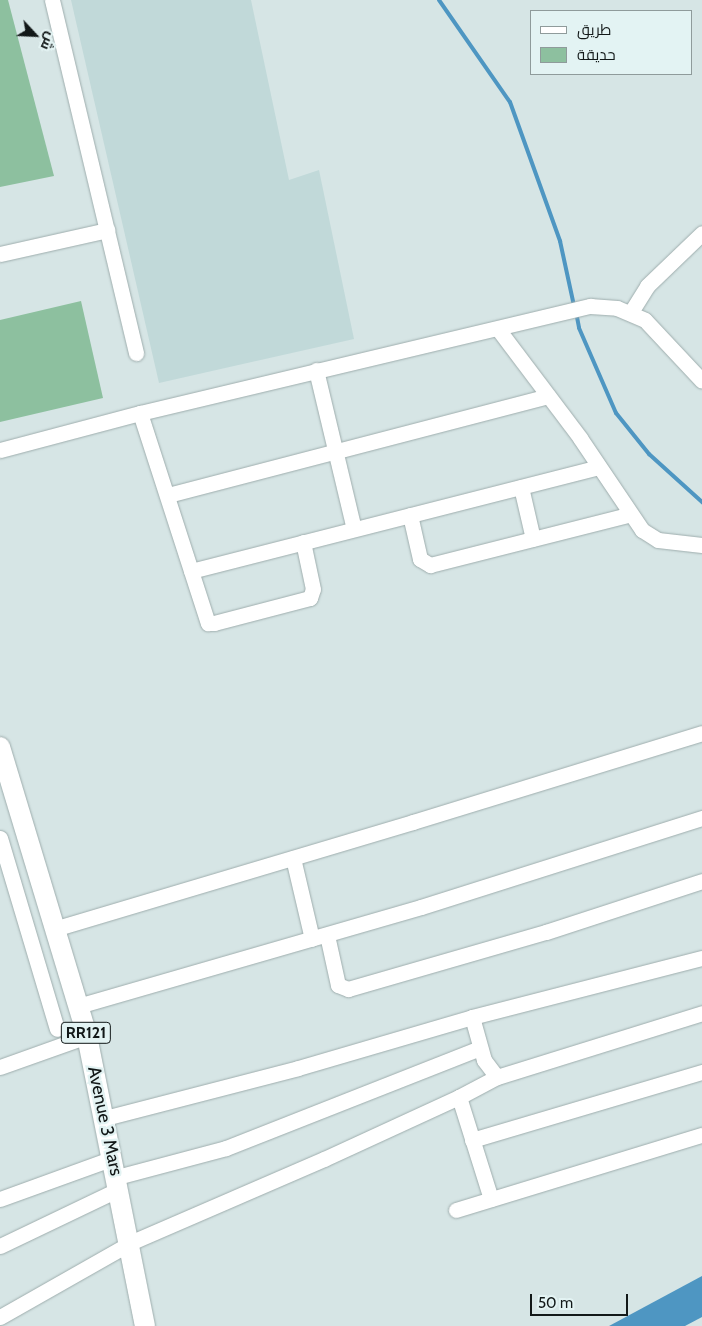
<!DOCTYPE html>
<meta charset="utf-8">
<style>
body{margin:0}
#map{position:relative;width:702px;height:1326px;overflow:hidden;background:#d6e5e5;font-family:Cabin,Cairo,sans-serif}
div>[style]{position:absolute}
.built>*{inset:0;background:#c1d9d9}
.green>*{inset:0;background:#8dc09f}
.water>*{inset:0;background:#4e96c2}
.stream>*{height:4px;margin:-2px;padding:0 2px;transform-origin:2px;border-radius:2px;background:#4e96c2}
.roads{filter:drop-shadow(0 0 1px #9eadad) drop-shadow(0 0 1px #9eadad)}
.minor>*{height:15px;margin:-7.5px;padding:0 7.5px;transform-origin:7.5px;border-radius:7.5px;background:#fff}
.major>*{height:20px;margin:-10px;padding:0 10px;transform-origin:10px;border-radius:10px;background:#fff}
span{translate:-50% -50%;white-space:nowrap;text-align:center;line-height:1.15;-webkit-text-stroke:4.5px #e3f3f3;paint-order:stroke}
.shield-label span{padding:1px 4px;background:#e3f3f3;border:1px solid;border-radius:4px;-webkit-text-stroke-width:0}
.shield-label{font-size:16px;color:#121818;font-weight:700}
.street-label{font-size:18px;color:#121818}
.legend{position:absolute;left:530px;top:10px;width:162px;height:65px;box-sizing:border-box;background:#e3f3f3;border:1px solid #8f9b9b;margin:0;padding:6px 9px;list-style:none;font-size:15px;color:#121818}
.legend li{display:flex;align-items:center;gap:10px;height:25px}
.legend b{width:25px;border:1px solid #8f9b9b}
.north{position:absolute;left:10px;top:10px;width:50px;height:50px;-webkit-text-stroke:4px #e3f3f3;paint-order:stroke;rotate:115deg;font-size:14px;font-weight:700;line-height:20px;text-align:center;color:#121818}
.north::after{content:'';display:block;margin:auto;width:18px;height:22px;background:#121818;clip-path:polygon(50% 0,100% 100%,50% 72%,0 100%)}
.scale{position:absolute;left:530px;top:1294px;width:98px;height:22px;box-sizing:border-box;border:2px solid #121818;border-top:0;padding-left:6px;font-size:15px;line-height:18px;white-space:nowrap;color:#121818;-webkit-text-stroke:4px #e3f3f3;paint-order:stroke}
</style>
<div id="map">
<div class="built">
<i style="clip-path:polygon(71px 0,251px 0,289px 180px,319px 170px,354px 339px,159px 383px)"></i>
</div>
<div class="green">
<i style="clip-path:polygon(0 0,8px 0,54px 176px,0 187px)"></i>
<i style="clip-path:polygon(81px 301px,103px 398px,0 422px,0 320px)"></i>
</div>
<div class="water">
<i style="clip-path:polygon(702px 1276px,702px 1317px,685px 1326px,609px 1326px)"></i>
</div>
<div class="stream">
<i style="left:439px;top:0;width:124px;rotate:55.2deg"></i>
<i style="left:510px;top:102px;width:148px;rotate:70.2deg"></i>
<i style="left:560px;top:241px;width:66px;rotate:77.8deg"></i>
<i style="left:576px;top:312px;width:16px;rotate:79deg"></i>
<i style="left:579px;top:328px;width:93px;rotate:66.5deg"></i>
<i style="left:616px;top:413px;width:53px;rotate:51.2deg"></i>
<i style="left:649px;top:454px;width:72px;rotate:42.2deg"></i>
</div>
<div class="roads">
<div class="minor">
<i style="left:52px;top:0;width:363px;rotate:76.6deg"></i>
<i style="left:0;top:254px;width:110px;rotate:-12.6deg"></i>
<i style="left:631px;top:312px;width:31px;rotate:-58deg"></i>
<i style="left:647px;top:286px;width:76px;rotate:-43.9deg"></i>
<i style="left:498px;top:329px;width:136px;rotate:53deg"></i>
<i style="left:580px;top:438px;width:111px;rotate:56deg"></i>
<i style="left:642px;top:530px;width:19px;rotate:32deg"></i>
<i style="left:658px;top:540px;width:44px;rotate:6.5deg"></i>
<i style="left:316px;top:370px;width:163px;rotate:76.6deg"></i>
<i style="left:140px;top:413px;width:221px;rotate:72.1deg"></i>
<i style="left:208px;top:623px;width:6px"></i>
<i style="left:214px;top:623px;width:99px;rotate:-14.6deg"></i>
<i style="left:310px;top:598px;width:9px;rotate:-72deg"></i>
<i style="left:313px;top:589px;width:48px;rotate:-102deg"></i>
<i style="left:0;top:450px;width:145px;rotate:-14.8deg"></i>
<i style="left:140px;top:413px;width:463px;rotate:-13.4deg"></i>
<i style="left:590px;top:306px;width:27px;rotate:4deg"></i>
<i style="left:617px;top:308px;width:30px;rotate:23deg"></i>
<i style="left:645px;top:320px;width:83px;rotate:46.9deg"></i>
<i style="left:521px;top:487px;width:53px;rotate:77deg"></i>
<i style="left:168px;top:495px;width:393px;rotate:-14.6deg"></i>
<i style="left:410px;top:515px;width:45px;rotate:77.2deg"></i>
<i style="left:420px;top:559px;width:12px;rotate:31deg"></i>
<i style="left:430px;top:565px;width:207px;rotate:-14.2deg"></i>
<i style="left:191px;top:571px;width:421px;rotate:-14.3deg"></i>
<i style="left:0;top:838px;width:199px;rotate:73.4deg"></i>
<i style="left:293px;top:858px;width:83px;rotate:76.8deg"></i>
<i style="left:54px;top:929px;width:375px;rotate:-16.6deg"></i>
<i style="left:413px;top:822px;width:302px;rotate:-17.1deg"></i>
<i style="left:327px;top:935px;width:51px;rotate:77.6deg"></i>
<i style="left:338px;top:985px;width:11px;rotate:22deg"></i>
<i style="left:348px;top:989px;width:206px;rotate:-16.1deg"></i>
<i style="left:546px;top:932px;width:164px;rotate:-18.1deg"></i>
<i style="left:78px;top:1006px;width:357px;rotate:-16.1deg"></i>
<i style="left:421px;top:907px;width:295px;rotate:-17.6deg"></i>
<i style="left:472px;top:1017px;width:45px;rotate:74.4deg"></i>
<i style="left:484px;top:1060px;width:21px;rotate:53deg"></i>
<i style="left:0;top:1067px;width:92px;rotate:-19.6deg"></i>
<i style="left:459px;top:1097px;width:107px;rotate:72.6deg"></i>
<i style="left:105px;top:1118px;width:199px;rotate:-14.5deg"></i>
<i style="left:298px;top:1068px;width:181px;rotate:-16.3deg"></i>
<i style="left:472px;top:1017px;width:237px;rotate:-14.4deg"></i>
<i style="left:472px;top:1140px;width:240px;rotate:-16.5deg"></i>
<i style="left:117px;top:1177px;width:113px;rotate:-14.9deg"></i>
<i style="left:226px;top:1148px;width:273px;rotate:-21.5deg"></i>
<i style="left:0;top:1199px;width:120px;rotate:-19.9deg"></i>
<i style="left:456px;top:1210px;width:257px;rotate:-17deg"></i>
<i style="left:0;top:1246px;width:132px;rotate:-25.6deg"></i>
<i style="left:0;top:1317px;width:150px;rotate:-29.6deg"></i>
<i style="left:130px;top:1243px;width:211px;rotate:-23.4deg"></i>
<i style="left:324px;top:1159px;width:149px;rotate:-24.7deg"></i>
<i style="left:459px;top:1097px;width:43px;rotate:-27.8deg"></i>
<i style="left:497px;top:1077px;width:215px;rotate:-17.3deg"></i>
</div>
<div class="major">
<i style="left:0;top:747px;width:302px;rotate:73.2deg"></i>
<i style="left:87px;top:1036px;width:296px;rotate:78.7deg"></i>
</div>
</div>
<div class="shield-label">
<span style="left:86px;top:1033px">RR121</span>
</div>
<div class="street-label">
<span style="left:105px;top:1121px;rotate:78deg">Avenue 3 Mars</span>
</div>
<ul class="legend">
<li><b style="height:6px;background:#fff"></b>طريق</li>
<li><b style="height:14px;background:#8dc09f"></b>حديقة</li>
</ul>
<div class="north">ش</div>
<div class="scale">50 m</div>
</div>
